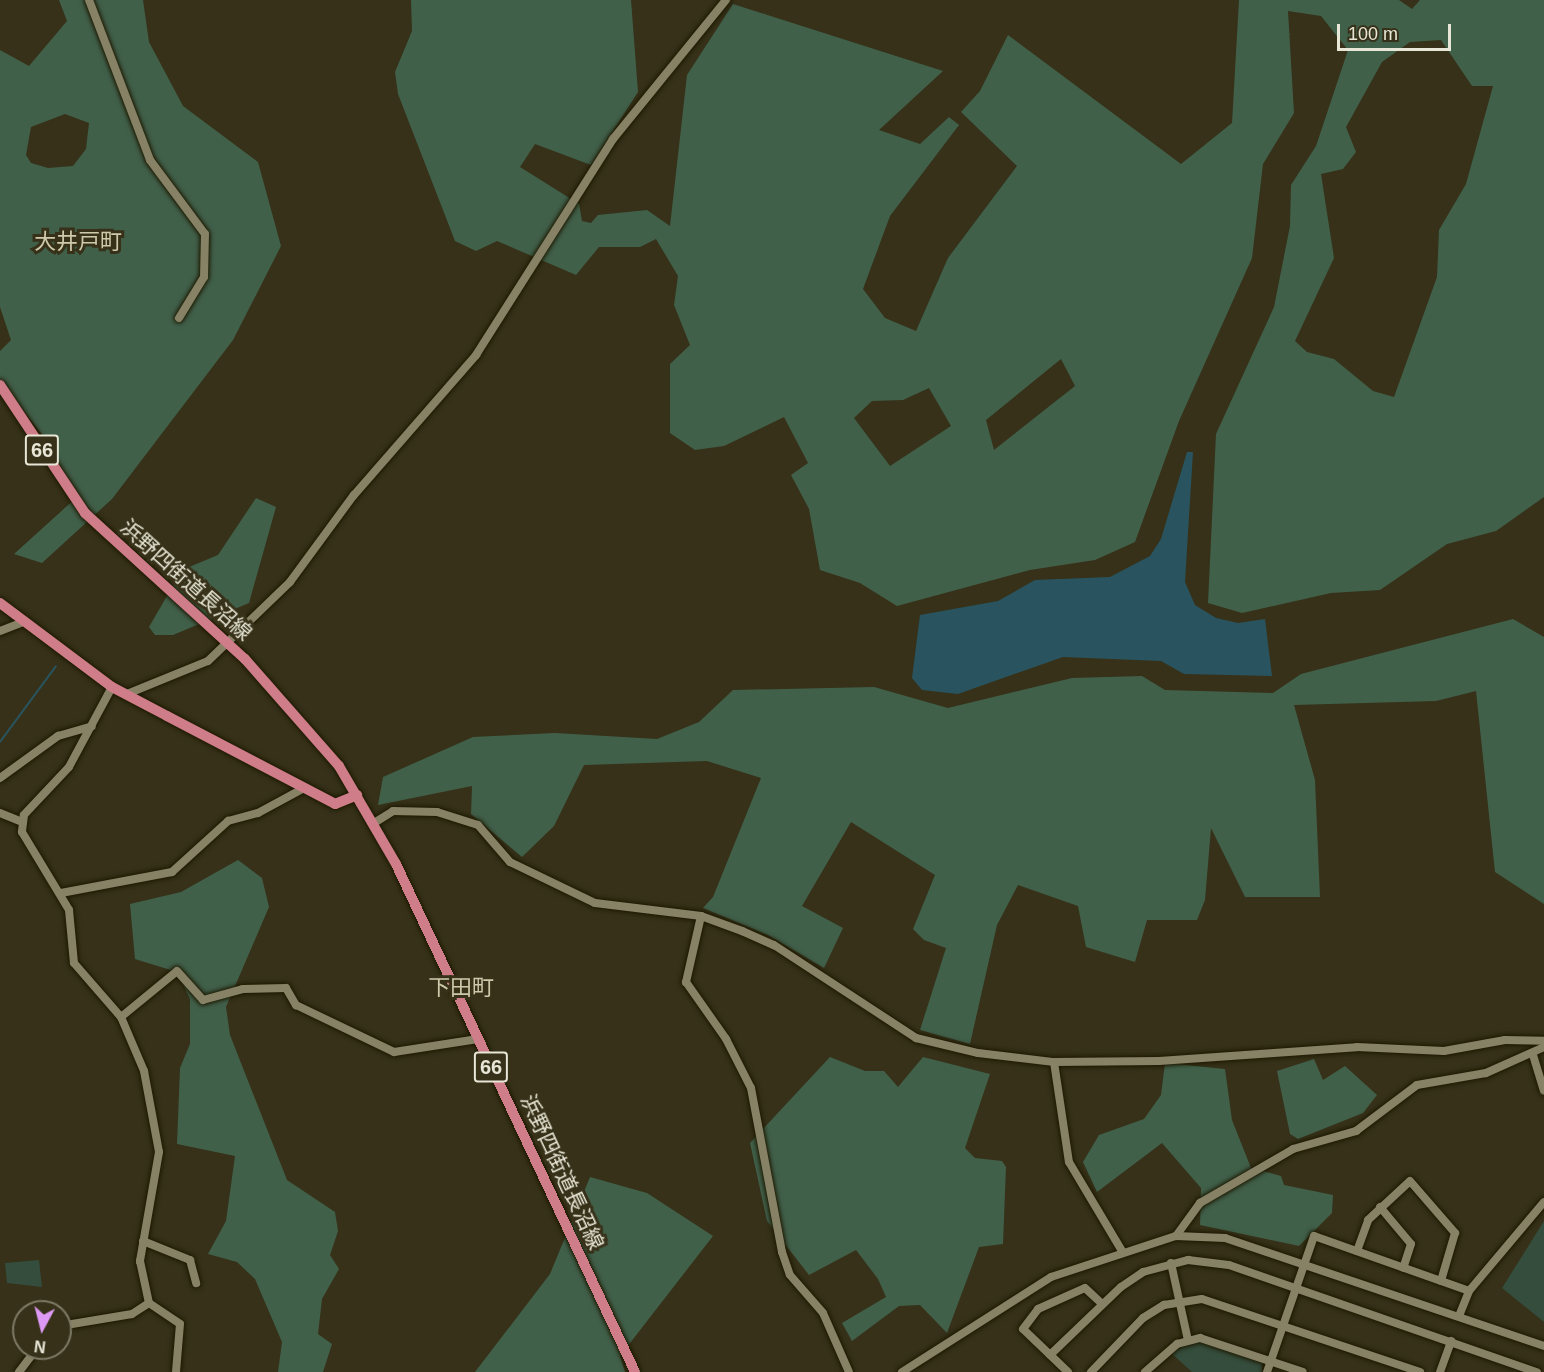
<!DOCTYPE html>
<meta charset="utf-8">
<style>
body{margin:0}
#map{position:relative;width:1544px;height:1372px;overflow:hidden;background:#363118;font-family:Helvetica,"Noto Sans JP",sans-serif}
div>[style]{position:absolute}
.green>*{inset:0;background:#354d3c}
.forest>*{inset:0;background:#41604a}
.water>*{inset:0;background:#29545f}
.stream>*{height:2px;margin:-1px;padding:0 1px;transform-origin:1px;border-radius:1px;background:#29545f}
.roads{filter:drop-shadow(0 0 2px #1d1901) drop-shadow(0 0 2px #1d1901)}
.minor>*{height:8px;margin:-4px;padding:0 4px;transform-origin:4px;border-radius:4px;background:#878266}
.major>*{height:10px;margin:-5px;padding:0 5px;transform-origin:5px;border-radius:5px;background:#cf7d88}
span{translate:-50% -50%;white-space:nowrap;text-align:center;line-height:1.15;-webkit-text-stroke:6px #363118;paint-order:stroke}
.shield-label span{padding:2px 4px;background:#363118;border:2px solid;border-radius:4px;-webkit-text-stroke-width:0}
.shield-label{font-size:20px;color:#e8e6d6;font-weight:700}
.street-label{font-size:21px;color:#e8e6d6}
.neighbourhood-label{font-size:22px;color:#cec9ab}
.north{position:absolute;left:12px;top:1300px;width:60px;height:60px;box-sizing:border-box;background:#363118;border:2px solid #7d7964;border-radius:50%;rotate:187deg;font-size:16px;font-weight:700;line-height:24px;text-align:center;color:#e8e6d6}
.north::after{content:'';display:block;margin:auto;width:21px;height:27px;background:#dd99f3;clip-path:polygon(50% 0,100% 100%,50% 72%,0 100%)}
.scale{position:absolute;left:1337px;top:24px;width:114px;height:27px;box-sizing:border-box;border:3px solid #e8e6d6;border-top:0;padding-left:8px;font-size:18px;line-height:21px;white-space:nowrap;color:#e8e6d6;-webkit-text-stroke:4px #363118;paint-order:stroke}
</style>
<div id="map">
<div class="green">
<i style="clip-path:polygon(1544px 1221px,1544px 1322px,1502px 1288px)"></i>
<i style="clip-path:polygon(39px 1260px,42px 1287px,7px 1283px,5px 1263px)"></i>
<i style="clip-path:polygon(1198px 1340px,1262px 1361px,1262px 1372px,1192px 1372px,1170px 1352px)"></i>
</div>
<div class="forest">
<i style="clip-path:polygon(evenodd,59px 0,143px 0,149px 42px,183px 106px,258px 162px,281px 246px,233px 340px,112px 499px,42px 563px,14px 554px,77px 497px,42px 434px,0 381px,0 351px,11px 340px,0 307px,0 50px,29px 66px,67px 21px,59px 0,65px 114px,89px 123px,86px 149px,73px 166px,48px 168px,31px 163px,26px 155px,31px 127px,65px 114px)"></i>
<i style="clip-path:polygon(evenodd,411px 0,631px 0,638px 92px,591px 165px,535px 144px,520px 167px,579px 204px,582px 221px,591px 223px,598px 215px,647px 210px,670px 226px,687px 75px,733px 4px,943px 71px,879px 130px,920px 144px,949px 117px,959px 125px,890px 216px,863px 289px,885px 318px,916px 331px,948px 258px,1017px 166px,961px 112px,980px 91px,1008px 35px,1181px 164px,1232px 123px,1239px 0,1399px 0,1412px 9px,1420px 0,1544px 0,1544px 497px,1496px 531px,1447px 544px,1380px 590px,1331px 593px,1242px 613px,1208px 603px,1216px 434px,1274px 307px,1290px 226px,1291px 185px,1316px 146px,1348px 50px,1321px 16px,1288px 11px,1294px 113px,1263px 164px,1252px 258px,1179px 421px,1135px 542px,1095px 560px,1030px 570px,897px 606px,860px 583px,820px 570px,809px 509px,791px 475px,808px 463px,784px 417px,724px 446px,695px 450px,670px 433px,670px 364px,690px 345px,674px 305px,678px 276px,656px 239px,640px 247px,599px 247px,576px 275px,497px 241px,476px 251px,455px 241px,398px 94px,395px 72px,412px 31px,411px 0,1441px 40px,1472px 86px,1493px 86px,1466px 184px,1439px 230px,1437px 277px,1394px 397px,1373px 391px,1334px 359px,1307px 352px,1295px 341px,1334px 258px,1321px 174px,1343px 169px,1356px 152px,1346px 127px,1382px 62px,1410px 42px,1441px 40px,411px 0,1061px 359px,1075px 386px,994px 450px,986px 420px,1061px 359px,411px 0,929px 388px,951px 426px,890px 466px,854px 418px,872px 401px,903px 400px,929px 388px)"></i>
<i style="clip-path:polygon(256px 498px,276px 507px,249px 603px,173px 635px,155px 635px,149px 627px,182px 570px,218px 555px)"></i>
<i style="clip-path:polygon(1513px 619px,1544px 637px,1544px 904px,1495px 872px,1476px 691px,1436px 701px,1294px 705px,1315px 780px,1320px 897px,1245px 897px,1211px 828px,1205px 900px,1197px 920px,1147px 920px,1135px 962px,1086px 947px,1078px 906px,1018px 885px,997px 925px,970px 1044px,920px 1030px,946px 948px,924px 940px,913px 929px,935px 875px,851px 822px,802px 906px,843px 928px,824px 968px,768px 935px,703px 908px,713px 897px,761px 778px,707px 761px,584px 765px,554px 826px,522px 857px,471px 814px,472px 786px,378px 805px,383px 777px,473px 737px,555px 733px,657px 739px,699px 722px,733px 690px,874px 687px,948px 708px,1072px 678px,1142px 676px,1165px 690px,1273px 693px,1301px 674px)"></i>
<i style="clip-path:polygon(238px 860px,262px 878px,269px 907px,226px 1007px,230px 1035px,287px 1180px,335px 1212px,338px 1231px,330px 1255px,339px 1269px,322px 1299px,318px 1334px,332px 1344px,323px 1372px,278px 1372px,282px 1342px,255px 1279px,237px 1262px,208px 1254px,226px 1221px,235px 1156px,177px 1144px,180px 1068px,190px 1044px,190px 999px,177px 972px,135px 959px,130px 904px,181px 892px)"></i>
<i style="clip-path:polygon(830px 1057px,865px 1071px,884px 1071px,898px 1087px,923px 1057px,990px 1074px,965px 1148px,975px 1158px,1002px 1161px,1006px 1167px,1003px 1244px,979px 1247px,947px 1333px,920px 1305px,899px 1306px,852px 1341px,842px 1323px,886px 1297px,878px 1279px,856px 1250px,809px 1275px,767px 1221px,750px 1143px)"></i>
<i style="clip-path:polygon(1314px 1059px,1323px 1080px,1345px 1066px,1377px 1095px,1363px 1113px,1298px 1139px,1290px 1134px,1277px 1071px)"></i>
<i style="clip-path:polygon(1165px 1063px,1225px 1069px,1232px 1120px,1251px 1168px,1281px 1176px,1284px 1185px,1333px 1195px,1332px 1213px,1299px 1246px,1200px 1225px,1201px 1188px,1162px 1143px,1097px 1192px,1083px 1162px,1099px 1135px,1144px 1119px,1161px 1095px)"></i>
<i style="clip-path:polygon(590px 1177px,647px 1193px,713px 1236px,620px 1356px,625px 1372px,475px 1372px,550px 1274px)"></i>
</div>
<div class="water">
<i style="clip-path:polygon(1187px 452px,1193px 452px,1185px 582px,1195px 605px,1216px 618px,1238px 623px,1265px 619px,1272px 676px,1184px 674px,1161px 661px,1063px 657px,958px 694px,922px 690px,912px 678px,920px 615px,998px 601px,1035px 580px,1110px 577px,1150px 556px,1161px 539px)"></i>
</div>
<div class="stream">
<i style="left:0;top:742px;width:94px;rotate:-53.6deg"></i>
</div>
<div class="roads">
<div class="minor">
<i style="left:89px;top:0;width:171px;rotate:69.1deg"></i>
<i style="left:150px;top:160px;width:92px;rotate:53.4deg"></i>
<i style="left:205px;top:234px;width:43px;rotate:91.3deg"></i>
<i style="left:204px;top:277px;width:48px;rotate:121.4deg"></i>
<i style="left:0;top:631px;width:25px;rotate:-21deg"></i>
<i style="left:112px;top:687px;width:91px;rotate:118.3deg"></i>
<i style="left:69px;top:767px;width:66px;rotate:133.2deg"></i>
<i style="left:24px;top:815px;width:17px;rotate:97deg"></i>
<i style="left:22px;top:832px;width:91px;rotate:58.9deg"></i>
<i style="left:69px;top:910px;width:53px;rotate:84.6deg"></i>
<i style="left:74px;top:963px;width:72px;rotate:49deg"></i>
<i style="left:121px;top:1017px;width:59px;rotate:66.9deg"></i>
<i style="left:144px;top:1071px;width:82px;rotate:79.5deg"></i>
<i style="left:159px;top:1152px;width:111px;rotate:99.9deg"></i>
<i style="left:140px;top:1261px;width:43px;rotate:77.9deg"></i>
<i style="left:149px;top:1303px;width:37px;rotate:34deg"></i>
<i style="left:180px;top:1324px;width:48px;rotate:94.8deg"></i>
<i style="left:127px;top:694px;width:87px;rotate:-22.2deg"></i>
<i style="left:208px;top:661px;width:114px;rotate:-43.9deg"></i>
<i style="left:290px;top:582px;width:108px;rotate:-53.7deg"></i>
<i style="left:354px;top:495px;width:186px;rotate:-48.9deg"></i>
<i style="left:476px;top:355px;width:256px;rotate:-57.6deg"></i>
<i style="left:613px;top:139px;width:179px;rotate:-50.9deg"></i>
<i style="left:0;top:778px;width:72px;rotate:-35.9deg"></i>
<i style="left:58px;top:736px;width:35px;rotate:-16deg"></i>
<i style="left:0;top:813px;width:24px;rotate:22deg"></i>
<i style="left:374px;top:823px;width:22px;rotate:-32deg"></i>
<i style="left:393px;top:811px;width:44px;rotate:1.3deg"></i>
<i style="left:437px;top:812px;width:43px;rotate:17.6deg"></i>
<i style="left:478px;top:825px;width:49px;rotate:49.1deg"></i>
<i style="left:510px;top:862px;width:94px;rotate:25.8deg"></i>
<i style="left:595px;top:903px;width:107px;rotate:7deg"></i>
<i style="left:701px;top:916px;width:44px;rotate:20.1deg"></i>
<i style="left:742px;top:931px;width:35px;rotate:24deg"></i>
<i style="left:774px;top:945px;width:170px;rotate:33.2deg"></i>
<i style="left:916px;top:1038px;width:64px;rotate:13.6deg"></i>
<i style="left:978px;top:1053px;width:77px;rotate:6.8deg"></i>
<i style="left:1054px;top:1062px;width:105px;rotate:-0.5deg"></i>
<i style="left:1159px;top:1061px;width:198px;rotate:-4deg"></i>
<i style="left:1357px;top:1047px;width:87px;rotate:2.6deg"></i>
<i style="left:1444px;top:1051px;width:62px;rotate:-10.2deg"></i>
<i style="left:1505px;top:1040px;width:39px;rotate:1deg"></i>
<i style="left:61px;top:893px;width:113px;rotate:-10.7deg"></i>
<i style="left:172px;top:872px;width:76px;rotate:-42.3deg"></i>
<i style="left:228px;top:821px;width:31px;rotate:-15deg"></i>
<i style="left:258px;top:813px;width:52px;rotate:-28.5deg"></i>
<i style="left:701px;top:916px;width:68px;rotate:102.8deg"></i>
<i style="left:686px;top:982px;width:70px;rotate:54.9deg"></i>
<i style="left:726px;top:1039px;width:55px;rotate:63deg"></i>
<i style="left:751px;top:1088px;width:167px;rotate:79.3deg"></i>
<i style="left:782px;top:1252px;width:24px;rotate:71deg"></i>
<i style="left:790px;top:1275px;width:50px;rotate:49deg"></i>
<i style="left:823px;top:1313px;width:64px;rotate:66.2deg"></i>
<i style="left:121px;top:1017px;width:72px;rotate:-39.4deg"></i>
<i style="left:177px;top:971px;width:39px;rotate:48deg"></i>
<i style="left:203px;top:1000px;width:41px;rotate:-15.4deg"></i>
<i style="left:243px;top:989px;width:43px;rotate:-1.3deg"></i>
<i style="left:286px;top:988px;width:20px;rotate:60deg"></i>
<i style="left:296px;top:1005px;width:109px;rotate:25.6deg"></i>
<i style="left:394px;top:1052px;width:85px;rotate:-8.8deg"></i>
<i style="left:1533px;top:1055px;width:37px;rotate:73deg"></i>
<i style="left:1054px;top:1062px;width:101px;rotate:81.5deg"></i>
<i style="left:1069px;top:1162px;width:104px;rotate:59.2deg"></i>
<i style="left:1380px;top:1207px;width:48px;rotate:50deg"></i>
<i style="left:1411px;top:1244px;width:25px;rotate:108deg"></i>
<i style="left:1176px;top:1236px;width:41px;rotate:-54deg"></i>
<i style="left:1200px;top:1203px;width:108px;rotate:-30.1deg"></i>
<i style="left:1293px;top:1149px;width:66px;rotate:-15.9deg"></i>
<i style="left:1356px;top:1131px;width:76px;rotate:-37deg"></i>
<i style="left:1417px;top:1085px;width:70px;rotate:-9.9deg"></i>
<i style="left:1486px;top:1073px;width:64px;rotate:-24.1deg"></i>
<i style="left:143px;top:1241px;width:51px;rotate:22deg"></i>
<i style="left:190px;top:1260px;width:24px;rotate:75deg"></i>
<i style="left:1357px;top:1251px;width:33px;rotate:-70deg"></i>
<i style="left:1368px;top:1220px;width:57px;rotate:-42.9deg"></i>
<i style="left:1410px;top:1181px;width:69px;rotate:49.1deg"></i>
<i style="left:1455px;top:1233px;width:50px;rotate:106.3deg"></i>
<i style="left:1171px;top:1263px;width:79px;rotate:77.6deg"></i>
<i style="left:1459px;top:1316px;width:27px;rotate:-68deg"></i>
<i style="left:1469px;top:1291px;width:116px;rotate:-49.9deg"></i>
<i style="left:60px;top:1326px;width:73px;rotate:-9.5deg"></i>
<i style="left:132px;top:1314px;width:20px;rotate:-33deg"></i>
<i style="left:1050px;top:1355px;width:98px;rotate:-43.8deg"></i>
<i style="left:1121px;top:1287px;width:27px;rotate:-34deg"></i>
<i style="left:1143px;top:1272px;width:47px;rotate:-14.9deg"></i>
<i style="left:1188px;top:1260px;width:41px;rotate:7deg"></i>
<i style="left:1229px;top:1265px;width:326px;rotate:19.2deg"></i>
<i style="left:19px;top:1372px;width:30px;rotate:-53deg"></i>
<i style="left:902px;top:1372px;width:177px;rotate:-32.5deg"></i>
<i style="left:1051px;top:1277px;width:132px;rotate:-18.2deg"></i>
<i style="left:1176px;top:1236px;width:49px;rotate:2.3deg"></i>
<i style="left:1225px;top:1238px;width:337px;rotate:18.7deg"></i>
<i style="left:1068px;top:1372px;width:62px;rotate:-136.3deg"></i>
<i style="left:1023px;top:1329px;width:25px;rotate:-53deg"></i>
<i style="left:1038px;top:1309px;width:51px;rotate:-24.1deg"></i>
<i style="left:1085px;top:1288px;width:23px;rotate:43deg"></i>
<i style="left:1091px;top:1372px;width:75px;rotate:-46.1deg"></i>
<i style="left:1143px;top:1318px;width:25px;rotate:-32deg"></i>
<i style="left:1164px;top:1305px;width:38px;rotate:-9deg"></i>
<i style="left:1202px;top:1299px;width:230px;rotate:18.5deg"></i>
<i style="left:1145px;top:1372px;width:43px;rotate:-41.2deg"></i>
<i style="left:1177px;top:1344px;width:24px;rotate:-15deg"></i>
<i style="left:1200px;top:1338px;width:108px;rotate:18.3deg"></i>
<i style="left:1267px;top:1372px;width:144px;rotate:-70.9deg"></i>
<i style="left:1314px;top:1236px;width:164px;rotate:19.5deg"></i>
<i style="left:1440px;top:1372px;width:33px;rotate:-70deg"></i>
</div>
<div class="major">
<i style="left:0;top:385px;width:154px;rotate:56.4deg"></i>
<i style="left:85px;top:513px;width:217px;rotate:42.4deg"></i>
<i style="left:245px;top:659px;width:142px;rotate:48.7deg"></i>
<i style="left:339px;top:766px;width:113px;rotate:59.8deg"></i>
<i style="left:396px;top:864px;width:561px;rotate:64.8deg"></i>
<i style="left:0;top:603px;width:140px;rotate:36.9deg"></i>
<i style="left:112px;top:687px;width:62px;rotate:27.8deg"></i>
<i style="left:167px;top:716px;width:190px;rotate:27.6deg"></i>
<i style="left:335px;top:804px;width:24px;rotate:-22deg"></i>
</div>
</div>
<div class="shield-label">
<span style="left:42px;top:450px">66</span>
<span style="left:491px;top:1067px">66</span>
</div>
<div class="street-label">
<span style="left:186px;top:580px;rotate:42deg">浜野四街道長沼線</span>
<span style="left:562px;top:1172px;rotate:65deg">浜野四街道長沼線</span>
</div>
<div class="neighbourhood-label">
<span style="left:78px;top:242px">大井戸町</span>
<span style="left:461px;top:988px">下田町</span>
</div>
<div class="north">N</div>
<div class="scale">100 m</div>
</div>
